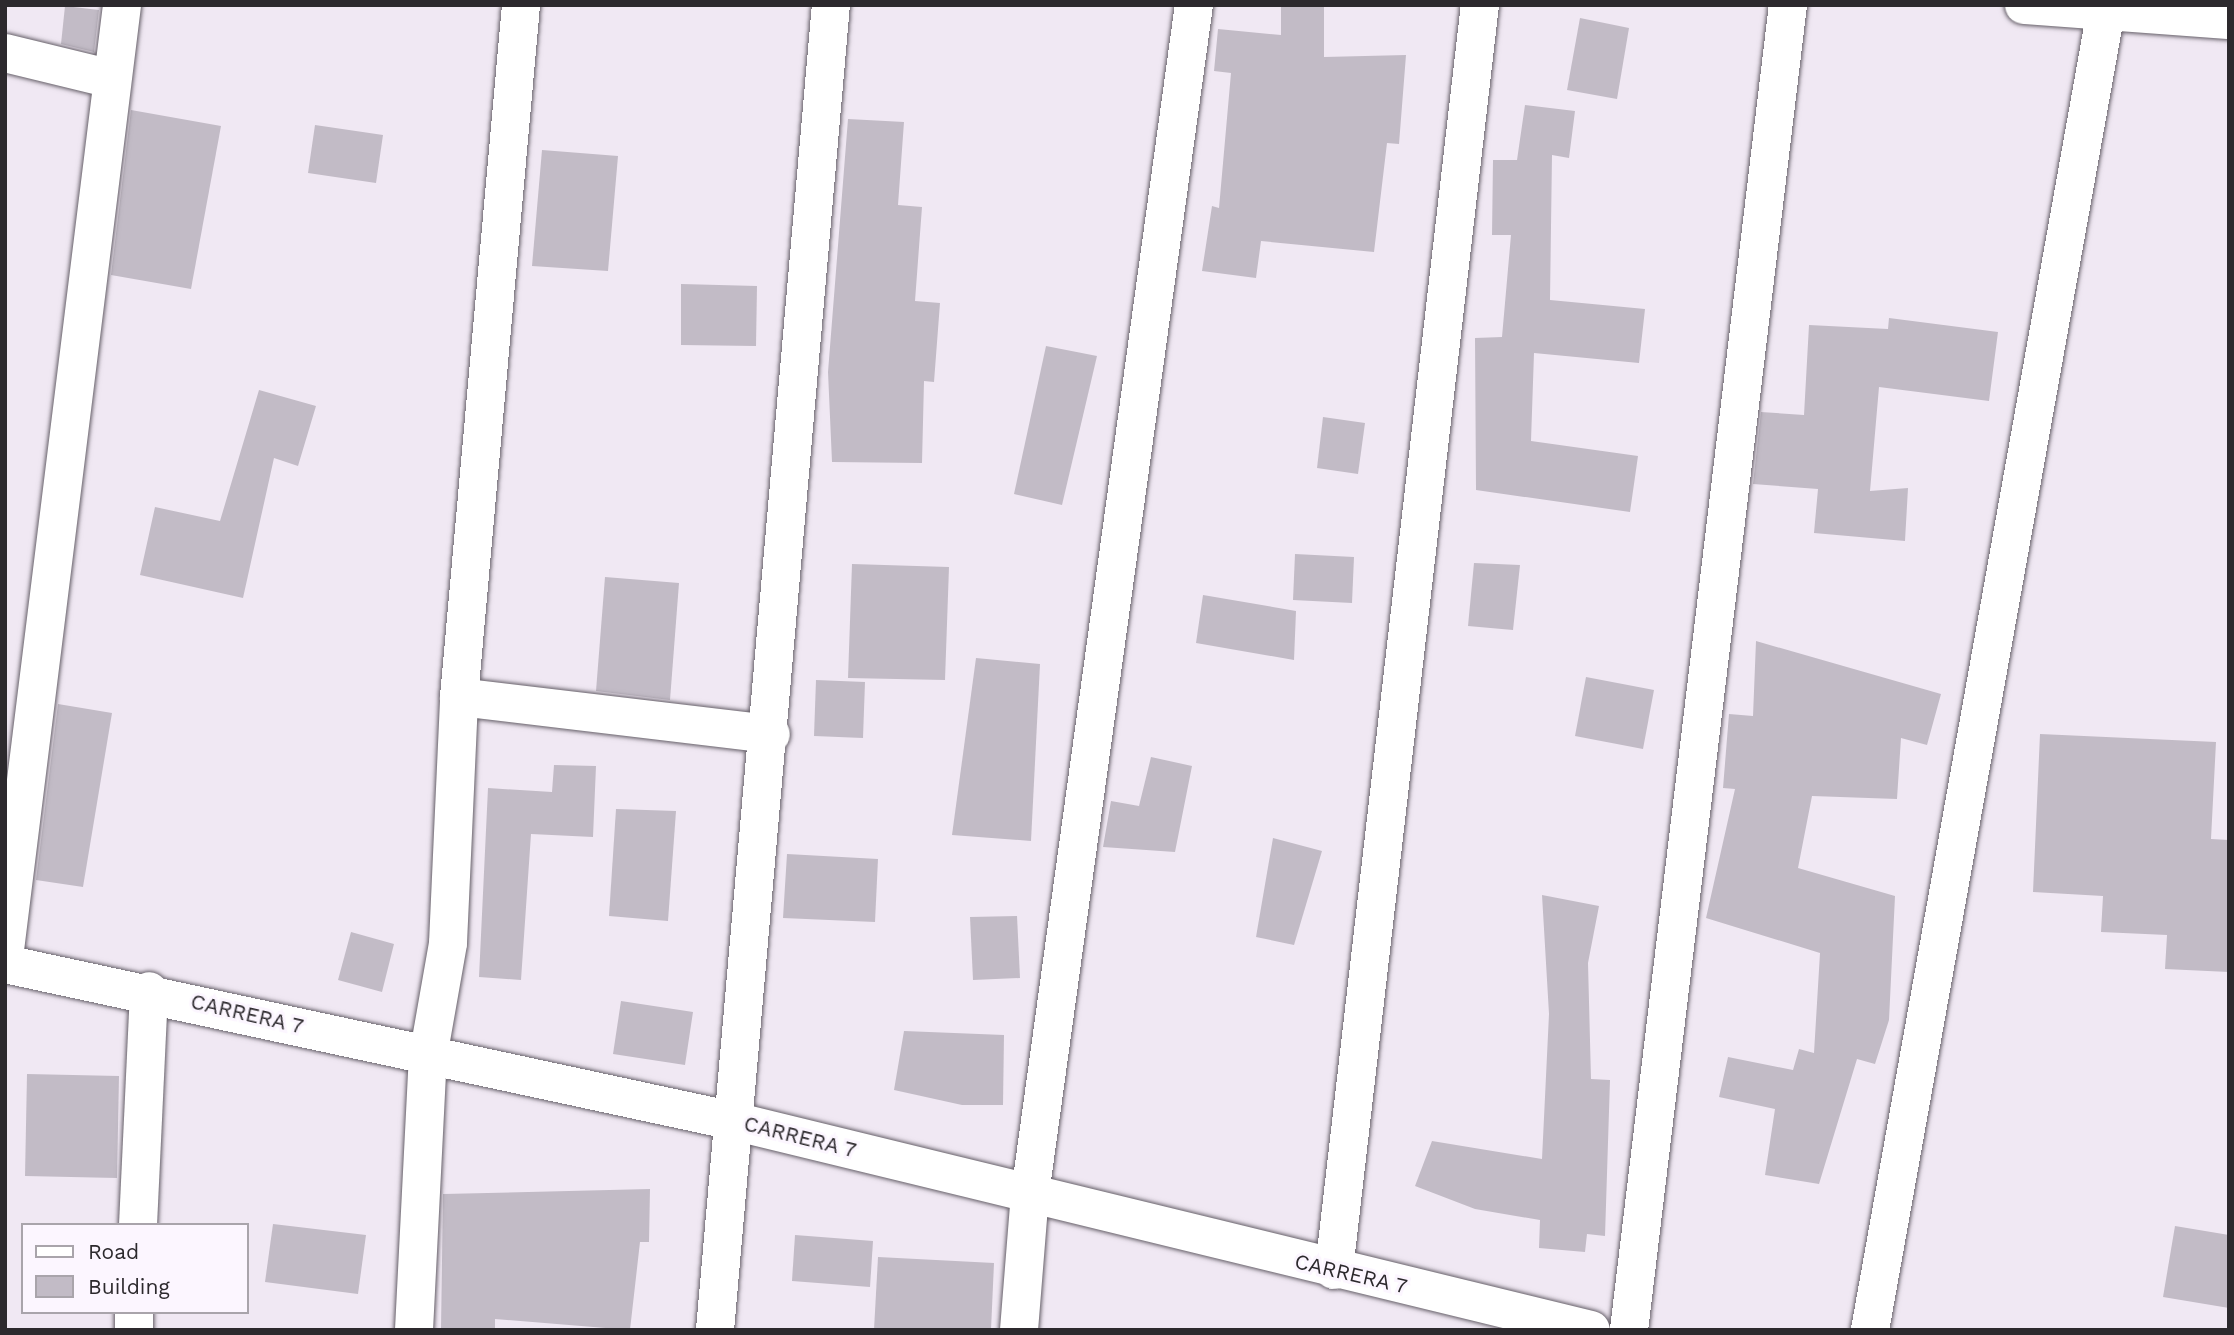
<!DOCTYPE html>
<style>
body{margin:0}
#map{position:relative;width:2234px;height:1335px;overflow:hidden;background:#f0e8f3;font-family:"Work Sans",sans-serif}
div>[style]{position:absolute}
.building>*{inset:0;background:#c2bbc6}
.roads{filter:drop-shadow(0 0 2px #666069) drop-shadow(0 0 2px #666069)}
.minor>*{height:38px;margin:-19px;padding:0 19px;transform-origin:19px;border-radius:19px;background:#fff}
span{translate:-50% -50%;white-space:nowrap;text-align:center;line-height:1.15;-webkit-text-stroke:6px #fcf6ff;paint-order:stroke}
.street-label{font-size:21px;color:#2c292d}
.frame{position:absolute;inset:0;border:7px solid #2c292d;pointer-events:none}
.legend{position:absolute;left:21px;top:1223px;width:228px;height:91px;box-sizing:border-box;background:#fcf6ff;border:2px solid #a9a4ab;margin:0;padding:9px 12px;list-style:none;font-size:21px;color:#2c292d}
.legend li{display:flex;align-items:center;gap:14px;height:35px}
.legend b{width:35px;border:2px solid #a9a4ab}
</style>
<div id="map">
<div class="building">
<i style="clip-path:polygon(1281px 5px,1324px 5px,1324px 57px,1406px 55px,1399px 144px,1387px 143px,1374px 252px,1261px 241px,1256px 278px,1202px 271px,1212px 206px,1219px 208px,1231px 73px,1214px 71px,1218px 29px,1281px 35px)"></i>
<i style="clip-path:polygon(65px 6px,99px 10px,94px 52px,61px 44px)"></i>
<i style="clip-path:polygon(1580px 18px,1629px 28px,1617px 99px,1567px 90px)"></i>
<i style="clip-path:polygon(1525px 105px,1575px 111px,1569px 158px,1552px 155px,1550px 300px,1645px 309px,1639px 363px,1534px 353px,1531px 441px,1638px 456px,1630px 512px,1476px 490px,1475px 338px,1502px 337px,1511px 235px,1492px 235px,1493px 160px,1517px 160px)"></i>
<i style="clip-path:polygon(131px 110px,221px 126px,191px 289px,111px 275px)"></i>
<i style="clip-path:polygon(848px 119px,904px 122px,898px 205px,922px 207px,915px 301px,940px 303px,934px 382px,924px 381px,922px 463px,832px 462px,828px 372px)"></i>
<i style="clip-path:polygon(315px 125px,383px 135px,376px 183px,308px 173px)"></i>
<i style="clip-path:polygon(542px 150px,618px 156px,608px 271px,532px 266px)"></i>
<i style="clip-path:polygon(681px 284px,757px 286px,756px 346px,681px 345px)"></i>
<i style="clip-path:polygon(1889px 318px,1998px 332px,1989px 401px,1879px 387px,1870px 491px,1908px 488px,1905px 541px,1814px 533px,1818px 489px,1753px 484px,1761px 412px,1804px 415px,1809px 325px,1888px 329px)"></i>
<i style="clip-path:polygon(1046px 346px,1097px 356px,1062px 505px,1014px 494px)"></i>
<i style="clip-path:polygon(259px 390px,316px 406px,298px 466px,274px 458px,243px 598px,140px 575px,155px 507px,220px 521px)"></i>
<i style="clip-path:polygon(1323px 417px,1365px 423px,1358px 474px,1317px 468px)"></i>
<i style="clip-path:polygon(1295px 554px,1354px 557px,1352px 603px,1293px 600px)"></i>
<i style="clip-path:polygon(1474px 563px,1520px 565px,1513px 630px,1468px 626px)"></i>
<i style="clip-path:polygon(852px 564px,949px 567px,945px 680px,848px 678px)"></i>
<i style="clip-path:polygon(605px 577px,679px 583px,670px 700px,596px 691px)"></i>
<i style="clip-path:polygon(1203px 595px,1296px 611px,1294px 660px,1196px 643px)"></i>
<i style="clip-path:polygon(1756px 641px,1941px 694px,1927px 745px,1901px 738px,1897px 799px,1812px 796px,1798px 868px,1895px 896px,1889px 1020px,1875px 1064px,1857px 1059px,1819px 1184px,1765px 1175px,1775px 1109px,1719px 1097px,1728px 1057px,1793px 1070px,1799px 1049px,1814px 1053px,1820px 953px,1706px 918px,1735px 789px,1723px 788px,1729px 714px,1753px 716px)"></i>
<i style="clip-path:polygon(976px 658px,1040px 664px,1031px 841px,952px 835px)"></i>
<i style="clip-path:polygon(1586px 677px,1654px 690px,1643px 749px,1575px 736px)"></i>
<i style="clip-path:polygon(816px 680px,865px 682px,863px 738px,814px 736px)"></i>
<i style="clip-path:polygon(58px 704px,112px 713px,83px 887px,36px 880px)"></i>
<i style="clip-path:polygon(2040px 734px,2216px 742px,2211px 839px,2229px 840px,2229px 972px,2165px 969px,2167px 935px,2101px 932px,2103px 896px,2033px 892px)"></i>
<i style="clip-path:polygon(1151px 757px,1192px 766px,1175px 852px,1103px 847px,1111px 801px,1139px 806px)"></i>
<i style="clip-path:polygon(554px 765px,596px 766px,593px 837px,531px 834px,521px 980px,479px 977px,488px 788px,552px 792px)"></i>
<i style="clip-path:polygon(616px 809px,676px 811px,668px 921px,609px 916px)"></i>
<i style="clip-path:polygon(1273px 838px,1322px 851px,1294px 945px,1256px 937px)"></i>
<i style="clip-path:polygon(787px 854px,878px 859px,875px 922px,783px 918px)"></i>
<i style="clip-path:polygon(1542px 895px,1599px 906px,1588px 963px,1591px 1079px,1610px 1080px,1605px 1236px,1587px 1234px,1585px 1252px,1539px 1248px,1540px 1220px,1475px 1209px,1415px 1186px,1432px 1141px,1542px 1159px,1549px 1014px)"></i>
<i style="clip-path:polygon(1017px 916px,1020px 978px,973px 980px,970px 917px)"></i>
<i style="clip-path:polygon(351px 932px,394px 944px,382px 992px,338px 980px)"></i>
<i style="clip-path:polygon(621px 1001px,693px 1012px,685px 1065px,613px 1054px)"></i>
<i style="clip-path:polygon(904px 1031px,1004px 1035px,1003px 1105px,962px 1105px,894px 1090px)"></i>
<i style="clip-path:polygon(27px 1074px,119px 1076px,117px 1178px,25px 1176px)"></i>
<i style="clip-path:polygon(650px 1189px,649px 1242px,640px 1242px,630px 1330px,495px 1319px,495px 1330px,441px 1330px,443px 1194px)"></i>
<i style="clip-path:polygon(273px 1224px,366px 1235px,358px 1294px,265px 1282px)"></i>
<i style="clip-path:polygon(2175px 1226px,2229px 1235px,2229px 1308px,2163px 1297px)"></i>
<i style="clip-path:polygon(795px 1235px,873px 1241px,870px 1287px,792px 1281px)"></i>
<i style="clip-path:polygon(878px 1257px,994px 1263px,991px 1330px,874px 1330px)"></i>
</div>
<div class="roads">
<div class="minor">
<i style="left:2024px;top:5px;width:206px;rotate:4.2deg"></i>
<i style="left:5px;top:53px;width:110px;rotate:13.7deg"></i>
<i style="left:459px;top:697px;width:314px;rotate:6.8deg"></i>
<i style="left:5px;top:950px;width:952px;rotate:-82.94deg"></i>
<i style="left:5px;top:964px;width:741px;rotate:12.16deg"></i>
<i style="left:729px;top:1120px;width:887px;rotate:13.69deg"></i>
<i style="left:138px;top:1225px;width:234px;rotate:-87.3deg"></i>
<i style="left:1334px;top:1270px;width:1273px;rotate:-83.42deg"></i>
<i style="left:134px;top:1330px;width:18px;rotate:-90deg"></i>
<i style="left:414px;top:1330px;width:273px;rotate:-87.1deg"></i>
<i style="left:428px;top:1057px;width:116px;rotate:-80deg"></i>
<i style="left:448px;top:943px;width:246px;rotate:-87.4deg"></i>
<i style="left:459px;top:697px;width:695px;rotate:-84.88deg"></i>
<i style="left:715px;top:1330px;width:1330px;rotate:-85deg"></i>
<i style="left:1019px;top:1330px;width:136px;rotate:-85.4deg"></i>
<i style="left:1030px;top:1194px;width:1200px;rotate:-82.15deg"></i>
<i style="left:1629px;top:1330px;width:1335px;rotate:-83.16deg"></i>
<i style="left:1870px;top:1330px;width:1346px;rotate:-79.86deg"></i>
</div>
</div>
<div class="street-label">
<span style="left:247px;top:1014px;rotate:13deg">CARRERA 7</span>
<span style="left:800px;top:1137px;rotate:14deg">CARRERA 7</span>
<span style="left:1351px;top:1274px;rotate:13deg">CARRERA 7</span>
</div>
<div class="frame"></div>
<ul class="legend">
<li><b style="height:9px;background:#fff"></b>Road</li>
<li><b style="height:19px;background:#c2bbc6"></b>Building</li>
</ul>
</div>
